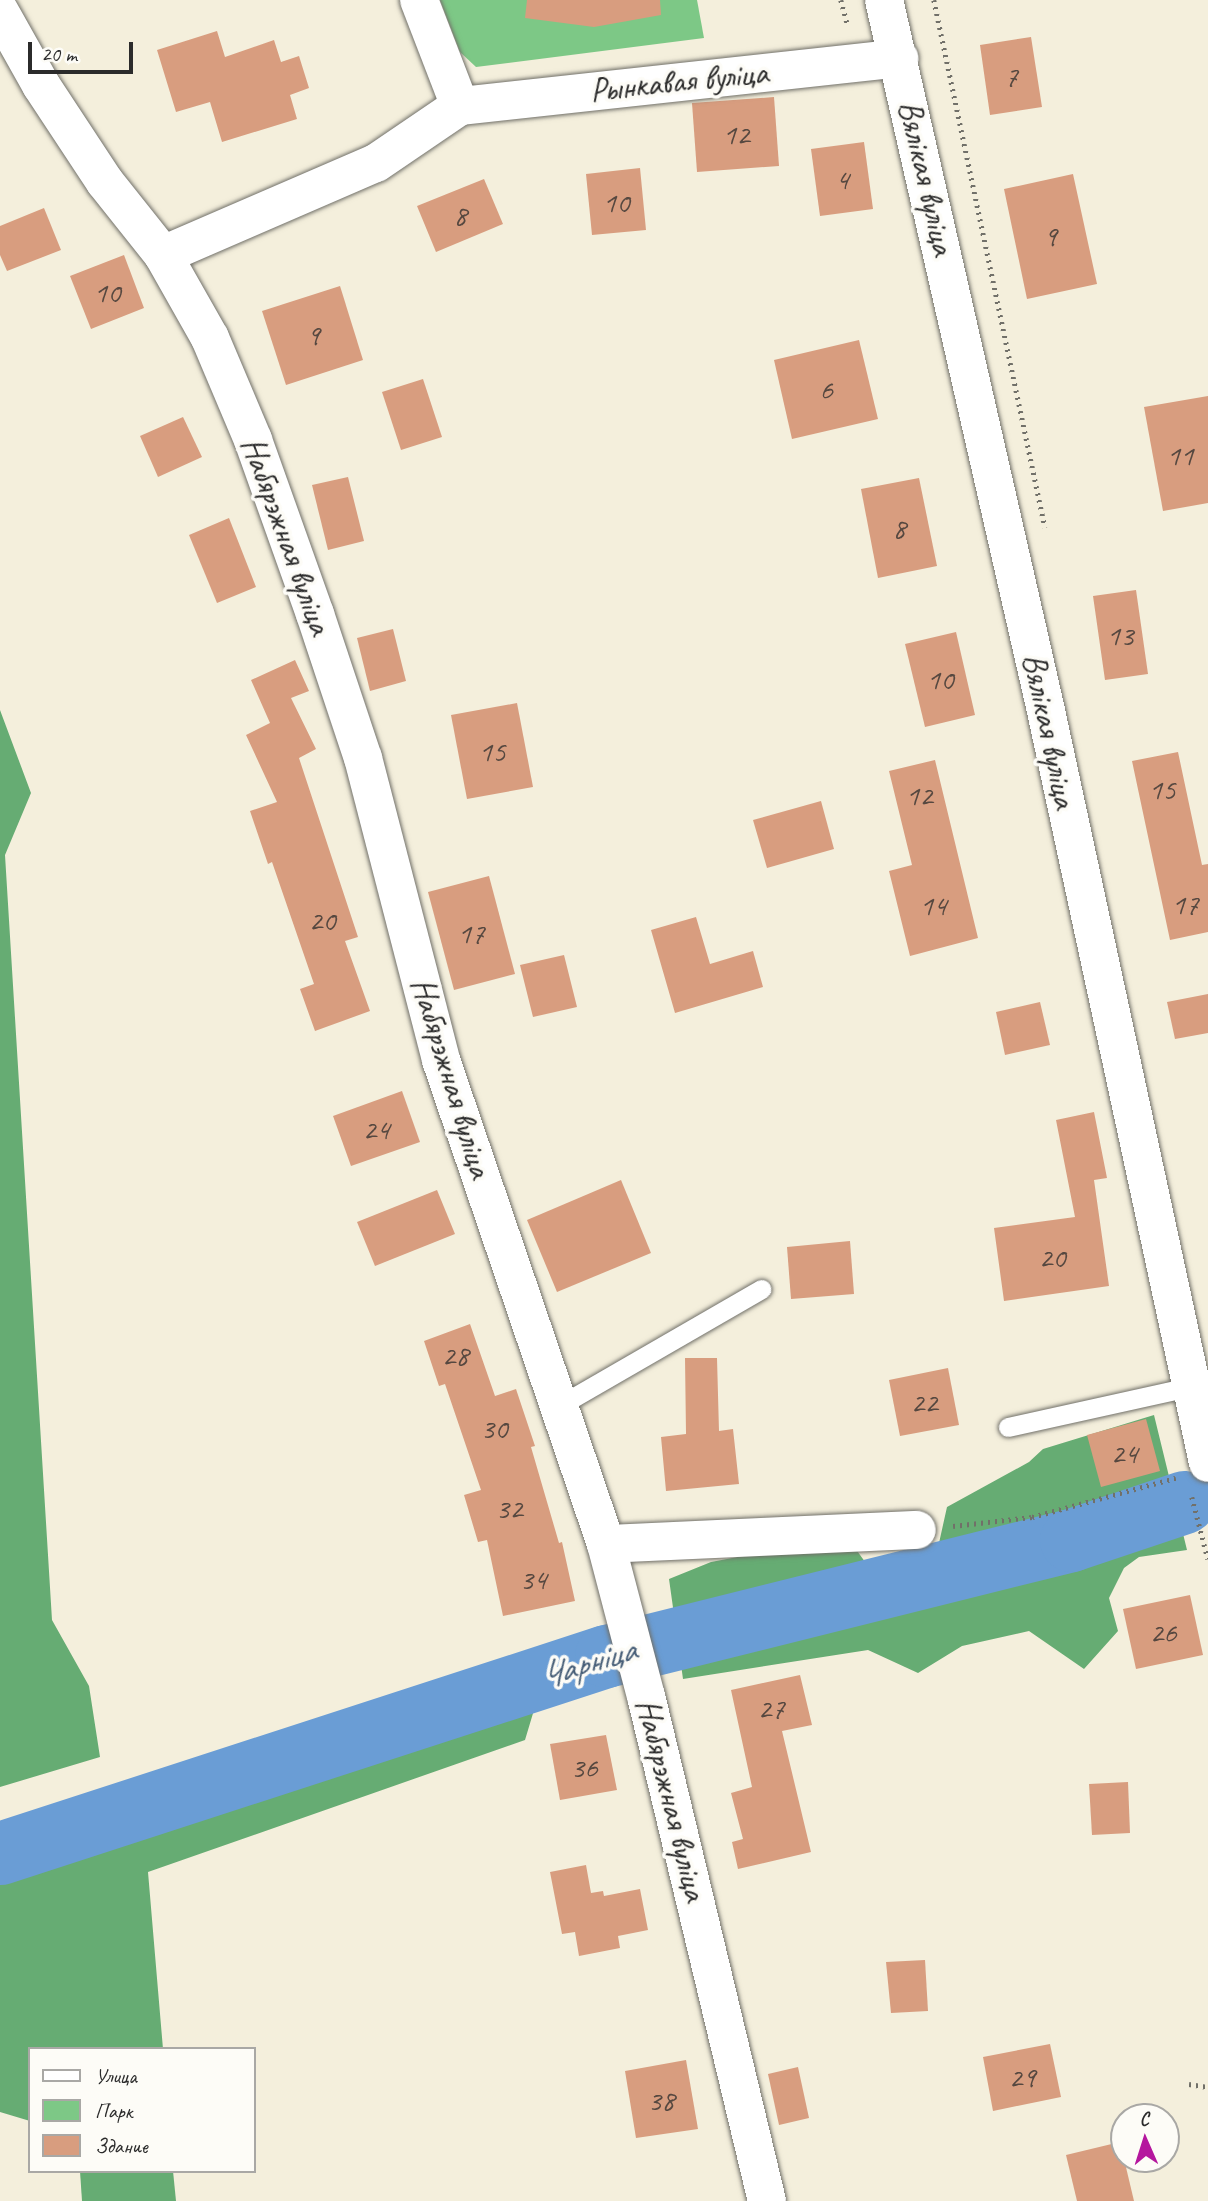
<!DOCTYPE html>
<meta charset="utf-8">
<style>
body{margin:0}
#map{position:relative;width:1208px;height:2201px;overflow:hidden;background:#f4efdc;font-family:Caveat,sans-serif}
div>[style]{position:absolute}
.green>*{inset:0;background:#7dc886}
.forest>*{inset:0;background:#66ac73}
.river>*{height:63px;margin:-31.5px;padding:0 31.5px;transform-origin:31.5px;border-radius:31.5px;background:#6a9dd5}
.building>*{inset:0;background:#d89d7f}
.path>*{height:4.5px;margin-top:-2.25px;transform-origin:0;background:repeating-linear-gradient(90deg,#717069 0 2px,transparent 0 7px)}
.roads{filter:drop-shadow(0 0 2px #717069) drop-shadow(0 0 2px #717069)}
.service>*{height:19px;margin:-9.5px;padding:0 9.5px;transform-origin:9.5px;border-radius:9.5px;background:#fff}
.minor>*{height:38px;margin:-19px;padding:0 19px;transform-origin:19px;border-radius:19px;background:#fff}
.secondary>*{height:38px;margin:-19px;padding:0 19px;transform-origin:19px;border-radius:19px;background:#fff}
span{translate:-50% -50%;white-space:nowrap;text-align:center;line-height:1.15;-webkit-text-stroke:7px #fdfcf7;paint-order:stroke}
.number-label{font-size:30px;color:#564840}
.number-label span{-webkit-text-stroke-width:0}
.street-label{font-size:33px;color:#2b2b2b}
.water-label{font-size:35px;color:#475e77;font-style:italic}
.legend{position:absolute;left:28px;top:2047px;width:228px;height:126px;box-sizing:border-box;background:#fdfcf7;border:2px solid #a9a8a5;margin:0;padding:9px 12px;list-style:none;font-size:21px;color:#2b2b2b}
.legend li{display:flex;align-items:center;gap:14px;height:35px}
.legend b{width:35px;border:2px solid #a9a8a5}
.north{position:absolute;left:1110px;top:2103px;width:70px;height:70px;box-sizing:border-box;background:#fdfcf7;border:2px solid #a9a8a5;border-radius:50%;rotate:357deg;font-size:19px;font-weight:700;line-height:28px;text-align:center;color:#2b2b2b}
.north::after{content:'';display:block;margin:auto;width:24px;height:32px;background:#b5179e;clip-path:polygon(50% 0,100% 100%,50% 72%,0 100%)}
.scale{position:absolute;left:28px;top:42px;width:105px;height:32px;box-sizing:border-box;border:4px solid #2b2b2b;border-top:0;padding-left:9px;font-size:21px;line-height:24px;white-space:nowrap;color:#2b2b2b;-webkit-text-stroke:5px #fdfcf7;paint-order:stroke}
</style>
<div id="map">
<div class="green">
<i style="clip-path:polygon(440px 0,697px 0,704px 38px,476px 67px,460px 52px)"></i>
</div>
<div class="forest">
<i style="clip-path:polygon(0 710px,31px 793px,5px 855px,52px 1620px,89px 1686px,100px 1757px,0 1787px)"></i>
<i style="clip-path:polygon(1154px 1415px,1187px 1550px,1139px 1557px,1124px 1568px,1109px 1598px,1118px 1631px,1084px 1669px,1029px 1631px,962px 1646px,918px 1673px,868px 1650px,683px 1679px,669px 1579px,711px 1562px,822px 1541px,855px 1548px,868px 1566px,939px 1543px,947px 1507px,1029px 1462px,1043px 1449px)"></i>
<i style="clip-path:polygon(537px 1700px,525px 1740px,148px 1872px,163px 2049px,30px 2049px,30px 2121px,0 2112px,0 1877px,149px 1835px)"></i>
<i style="clip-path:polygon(80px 2171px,173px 2171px,176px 2201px,82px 2201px)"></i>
</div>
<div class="river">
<i style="left:0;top:1853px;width:637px;rotate:-18.01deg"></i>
<i style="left:606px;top:1656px;width:479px;rotate:-14deg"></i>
<i style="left:1071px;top:1540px;width:119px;rotate:-18.6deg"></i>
</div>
<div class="building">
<i style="clip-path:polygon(527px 0,660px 0,661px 15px,594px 27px,525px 18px)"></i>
<i style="clip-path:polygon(217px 31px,225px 57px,274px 40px,281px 62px,299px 56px,309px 88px,290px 95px,297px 119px,222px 142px,210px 102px,176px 112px,157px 50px)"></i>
<i style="clip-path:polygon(1031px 37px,1042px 107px,990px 115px,980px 45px)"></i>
<i style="clip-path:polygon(774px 97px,779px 166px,697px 172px,692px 103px)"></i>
<i style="clip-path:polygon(864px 142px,873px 209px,820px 216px,811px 149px)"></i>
<i style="clip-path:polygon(640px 168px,646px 230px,592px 235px,586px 174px)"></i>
<i style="clip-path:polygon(1073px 174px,1097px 284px,1027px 299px,1004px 189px)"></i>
<i style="clip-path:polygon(484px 179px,503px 224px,436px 252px,417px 206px)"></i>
<i style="clip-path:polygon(44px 208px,61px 250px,7px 271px,0 255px,0 226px)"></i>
<i style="clip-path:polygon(124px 255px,144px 308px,91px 329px,70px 276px)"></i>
<i style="clip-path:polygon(340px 286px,363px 360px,286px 385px,262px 311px)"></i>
<i style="clip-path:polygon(859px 340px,878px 419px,792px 439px,774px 360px)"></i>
<i style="clip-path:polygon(423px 379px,442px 437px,401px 450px,382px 392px)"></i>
<i style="clip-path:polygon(1208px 396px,1208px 503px,1163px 511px,1144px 407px)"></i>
<i style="clip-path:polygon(183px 417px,202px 457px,158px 477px,140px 436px)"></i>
<i style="clip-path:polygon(348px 477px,364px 541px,328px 550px,312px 485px)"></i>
<i style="clip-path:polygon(919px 478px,937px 566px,878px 578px,861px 489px)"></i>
<i style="clip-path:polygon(229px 518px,256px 587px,217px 603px,189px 535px)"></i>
<i style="clip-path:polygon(1136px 590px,1148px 674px,1105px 680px,1093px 596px)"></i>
<i style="clip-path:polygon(393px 629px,406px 681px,370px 691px,357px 638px)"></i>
<i style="clip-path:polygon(956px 632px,975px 715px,925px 727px,905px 644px)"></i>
<i style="clip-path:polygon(295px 660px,309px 691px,291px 698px,316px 749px,299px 758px,358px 937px,345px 941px,370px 1011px,315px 1031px,300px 989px,314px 984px,272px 862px,268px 864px,250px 811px,277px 802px,246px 735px,270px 723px,251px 680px)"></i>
<i style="clip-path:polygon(517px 703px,533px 787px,467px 799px,451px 715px)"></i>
<i style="clip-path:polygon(1178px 752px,1202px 865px,1208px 864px,1208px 932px,1170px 940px,1132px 761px)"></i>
<i style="clip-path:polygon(935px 760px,978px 938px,910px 956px,889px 871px,912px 865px,889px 771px)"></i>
<i style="clip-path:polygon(821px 801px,834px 849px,767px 868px,753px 820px)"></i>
<i style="clip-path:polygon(489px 876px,515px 974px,454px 990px,428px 892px)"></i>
<i style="clip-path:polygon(696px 917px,710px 964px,753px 951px,763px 987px,675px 1013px,651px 930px)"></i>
<i style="clip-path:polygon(564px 955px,577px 1007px,533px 1017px,520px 965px)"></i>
<i style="clip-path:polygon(1208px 994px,1208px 1033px,1175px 1039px,1167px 1002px)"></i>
<i style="clip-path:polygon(1040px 1002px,1050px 1045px,1005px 1055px,996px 1012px)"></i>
<i style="clip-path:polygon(402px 1091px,420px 1142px,351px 1166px,333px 1116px)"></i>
<i style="clip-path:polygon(1094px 1112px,1107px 1178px,1094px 1180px,1109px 1286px,1004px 1301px,994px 1228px,1075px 1217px,1056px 1120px)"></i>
<i style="clip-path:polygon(621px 1180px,651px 1253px,557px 1292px,527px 1220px)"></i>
<i style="clip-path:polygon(437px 1190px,455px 1234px,375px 1266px,357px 1222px)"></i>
<i style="clip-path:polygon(850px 1241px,854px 1294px,791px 1299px,787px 1247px)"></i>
<i style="clip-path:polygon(470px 1324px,495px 1396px,516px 1389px,535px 1446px,531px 1447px,559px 1543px,562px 1542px,575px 1601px,503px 1616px,487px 1540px,478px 1542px,464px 1495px,481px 1490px,445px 1384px,439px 1386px,424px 1341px)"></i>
<i style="clip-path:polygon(685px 1358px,717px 1358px,719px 1431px,733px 1429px,739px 1484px,666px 1491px,661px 1437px,686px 1434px)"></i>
<i style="clip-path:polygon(948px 1368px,959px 1425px,900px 1436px,889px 1380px)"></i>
<i style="clip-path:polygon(1146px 1419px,1160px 1471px,1101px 1487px,1087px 1435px)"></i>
<i style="clip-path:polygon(1190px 1595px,1203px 1655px,1136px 1669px,1123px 1609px)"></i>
<i style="clip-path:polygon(800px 1675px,812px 1725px,782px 1731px,811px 1852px,738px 1869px,732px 1842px,743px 1839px,731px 1793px,752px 1787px,731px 1690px)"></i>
<i style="clip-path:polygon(606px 1735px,617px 1790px,560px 1800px,550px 1744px)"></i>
<i style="clip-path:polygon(1128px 1782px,1130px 1833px,1092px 1835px,1089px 1784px)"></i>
<i style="clip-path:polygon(586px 1865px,591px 1893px,603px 1891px,604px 1896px,640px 1889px,648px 1930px,618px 1936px,620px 1948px,579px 1956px,575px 1932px,562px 1934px,550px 1872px)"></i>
<i style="clip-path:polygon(925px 1960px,928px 2011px,891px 2013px,886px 1962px)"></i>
<i style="clip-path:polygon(1050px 2044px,1061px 2097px,993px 2111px,983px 2057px)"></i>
<i style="clip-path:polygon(686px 2060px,698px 2129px,636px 2138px,625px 2071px)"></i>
<i style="clip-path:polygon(798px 2067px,809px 2118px,779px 2125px,768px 2074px)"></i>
<i style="clip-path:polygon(1120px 2142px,1134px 2201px,1077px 2201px,1066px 2155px)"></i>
</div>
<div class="path">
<i style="left:841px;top:0;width:27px;rotate:75deg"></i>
<i style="left:934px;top:0;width:539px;rotate:78.11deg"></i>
<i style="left:1192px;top:1497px;width:64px;rotate:75.5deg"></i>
<i style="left:953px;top:1526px;width:80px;rotate:-6.5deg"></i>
<i style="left:1032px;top:1517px;width:149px;rotate:-15.2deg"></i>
<i style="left:1189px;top:2084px;width:19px;rotate:9deg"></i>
</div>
<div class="roads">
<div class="service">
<i style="left:557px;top:1407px;width:236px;rotate:-30deg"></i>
<i style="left:1008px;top:1427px;width:185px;rotate:-12.5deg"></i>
</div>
<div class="minor">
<i style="left:419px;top:0;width:114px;rotate:68.9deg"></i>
<i style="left:0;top:12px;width:84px;rotate:60.7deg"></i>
<i style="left:41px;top:85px;width:116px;rotate:56.6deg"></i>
<i style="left:105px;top:182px;width:93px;rotate:51.5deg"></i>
<i style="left:163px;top:255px;width:95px;rotate:60.5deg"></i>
<i style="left:210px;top:338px;width:111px;rotate:67.1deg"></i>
<i style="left:253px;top:440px;width:185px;rotate:70.4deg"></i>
<i style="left:315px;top:614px;width:152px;rotate:71.6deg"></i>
<i style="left:363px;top:758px;width:312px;rotate:75.5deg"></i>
<i style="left:441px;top:1060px;width:511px;rotate:71.18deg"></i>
<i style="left:606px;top:1544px;width:157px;rotate:75.3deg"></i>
<i style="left:646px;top:1696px;width:519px;rotate:76.53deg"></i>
<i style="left:163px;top:255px;width:232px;rotate:-23.4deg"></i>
<i style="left:376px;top:163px;width:102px;rotate:-34.2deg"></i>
<i style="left:460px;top:106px;width:442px;rotate:-6.2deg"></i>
<i style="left:606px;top:1544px;width:311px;rotate:-2.6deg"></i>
</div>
<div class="secondary">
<i style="left:884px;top:0;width:729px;rotate:77.16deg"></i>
<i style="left:1046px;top:711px;width:769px;rotate:77.84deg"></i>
</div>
</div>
<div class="number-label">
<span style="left:1011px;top:76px">7</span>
<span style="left:736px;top:134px">12</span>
<span style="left:842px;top:179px">4</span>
<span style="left:616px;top:202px">10</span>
<span style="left:460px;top:215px">8</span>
<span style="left:1050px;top:236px">9</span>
<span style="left:107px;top:292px">10</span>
<span style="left:313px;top:335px">9</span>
<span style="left:826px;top:389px">6</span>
<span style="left:1180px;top:455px">11</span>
<span style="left:899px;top:528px">8</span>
<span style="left:1120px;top:635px">13</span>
<span style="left:940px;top:679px">10</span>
<span style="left:492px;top:751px">15</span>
<span style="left:1162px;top:789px">15</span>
<span style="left:919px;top:795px">12</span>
<span style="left:1185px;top:904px">17</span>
<span style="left:933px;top:905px">14</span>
<span style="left:322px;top:920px">20</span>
<span style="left:471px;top:933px">17</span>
<span style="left:376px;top:1129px">24</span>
<span style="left:1052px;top:1257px">20</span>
<span style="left:455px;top:1355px">28</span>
<span style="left:924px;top:1402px">22</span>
<span style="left:494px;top:1428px">30</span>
<span style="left:1124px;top:1453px">24</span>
<span style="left:509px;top:1508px">32</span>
<span style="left:533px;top:1579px">34</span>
<span style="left:1163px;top:1632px">26</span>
<span style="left:771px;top:1708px">27</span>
<span style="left:584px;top:1767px">36</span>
<span style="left:1022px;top:2077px">29</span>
<span style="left:661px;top:2100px">38</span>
</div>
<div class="street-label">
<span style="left:679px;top:82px;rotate:-6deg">Рынкавая вуліца</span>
<span style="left:926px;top:178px;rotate:77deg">Вялікая вуліца</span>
<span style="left:286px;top:536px;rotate:70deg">Набярэжная вуліца</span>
<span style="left:1049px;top:731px;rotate:78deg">Вялікая вуліца</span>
<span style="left:451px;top:1078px;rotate:73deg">Набярэжная вуліца</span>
<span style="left:671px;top:1800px;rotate:76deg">Набярэжная вуліца</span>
</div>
<div class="water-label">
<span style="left:588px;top:1663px;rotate:-17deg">Чарніца</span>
</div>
<ul class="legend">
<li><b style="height:9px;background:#fff"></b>Улица</li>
<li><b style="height:19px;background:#7dc886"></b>Парк</li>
<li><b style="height:19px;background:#d89d7f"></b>Здание</li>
</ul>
<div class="north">С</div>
<div class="scale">20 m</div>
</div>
